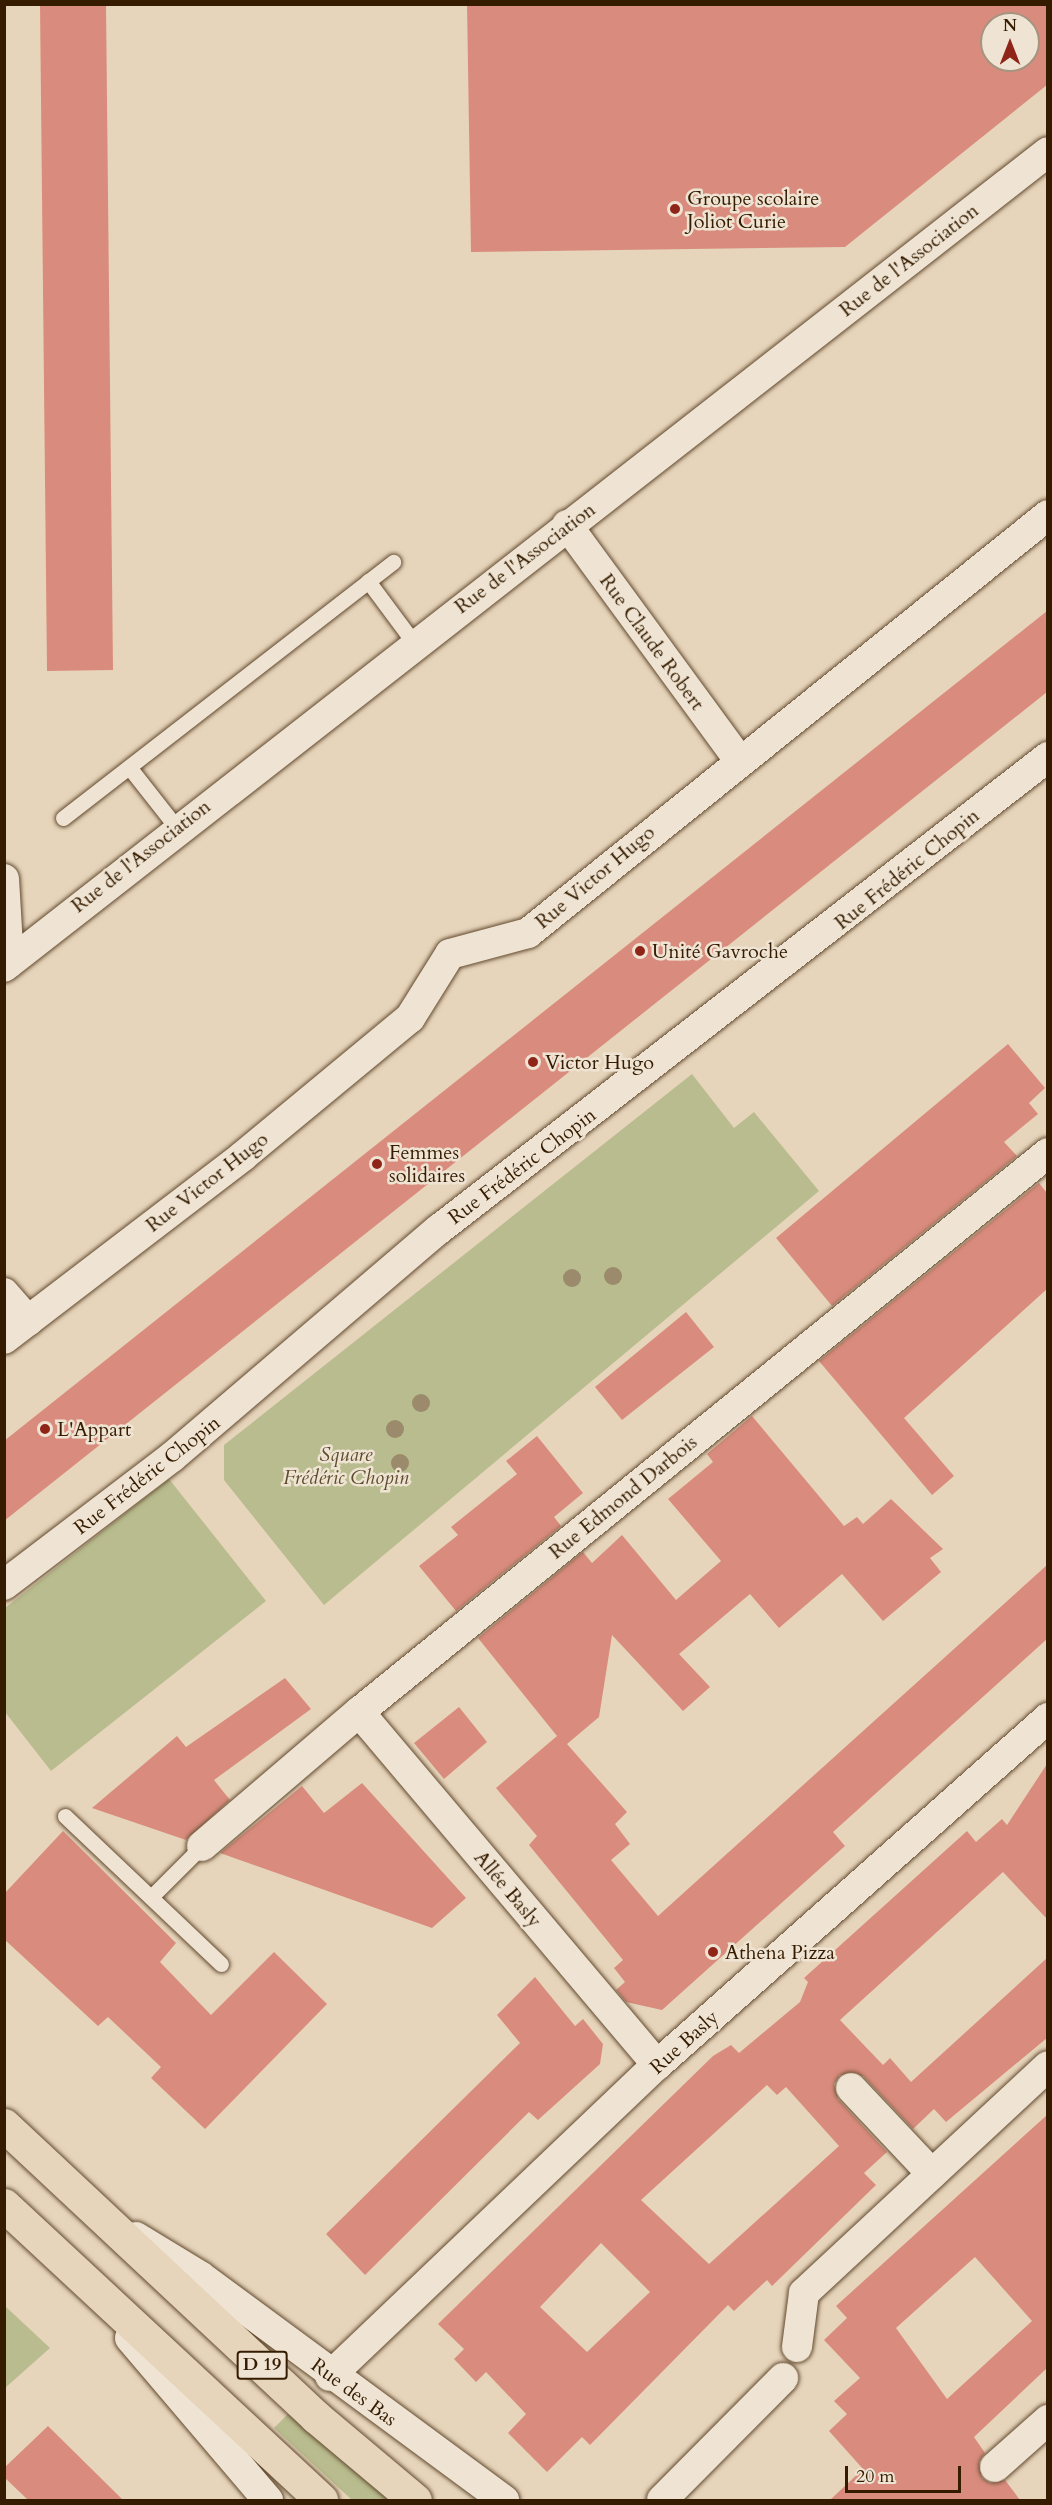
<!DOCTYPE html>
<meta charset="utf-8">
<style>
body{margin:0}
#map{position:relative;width:1052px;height:2505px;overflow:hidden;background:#e7d5bb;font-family:Cardo,serif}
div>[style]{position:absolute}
.green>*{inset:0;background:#b8bc8e}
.building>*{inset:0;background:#d98c7d}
.roads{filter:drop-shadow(0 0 2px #624a2f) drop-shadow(0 0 2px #624a2f)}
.service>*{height:15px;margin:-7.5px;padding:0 7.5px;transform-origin:7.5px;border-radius:7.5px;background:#efe4d3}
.minor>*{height:30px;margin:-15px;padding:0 15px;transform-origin:15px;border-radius:15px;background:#efe4d3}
.primary>*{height:33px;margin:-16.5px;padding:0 16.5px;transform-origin:16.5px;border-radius:16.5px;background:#e7d5bb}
.trees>*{width:18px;height:18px;margin:-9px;border-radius:50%;background:#9b8a6c}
.dots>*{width:16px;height:16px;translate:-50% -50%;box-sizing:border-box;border:3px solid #efe4d3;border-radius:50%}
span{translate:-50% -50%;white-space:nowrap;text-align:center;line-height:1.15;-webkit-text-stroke:5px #efe4d3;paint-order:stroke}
.shield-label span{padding:2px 4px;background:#efe4d3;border:2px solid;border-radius:4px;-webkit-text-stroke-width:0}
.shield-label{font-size:18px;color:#351c00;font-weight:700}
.poi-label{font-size:20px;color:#351c00}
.left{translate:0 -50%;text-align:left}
.street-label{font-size:20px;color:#351c00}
.park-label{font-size:20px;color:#5c4c2b;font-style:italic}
.frame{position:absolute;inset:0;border:6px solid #351c00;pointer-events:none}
.north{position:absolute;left:980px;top:12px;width:60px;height:60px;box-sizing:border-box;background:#efe4d3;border:2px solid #a5947f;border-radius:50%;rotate:0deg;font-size:16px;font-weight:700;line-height:24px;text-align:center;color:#351c00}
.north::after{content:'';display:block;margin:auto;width:21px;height:27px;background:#8f2418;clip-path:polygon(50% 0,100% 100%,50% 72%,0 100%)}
.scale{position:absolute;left:845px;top:2466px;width:116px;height:27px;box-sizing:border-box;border:3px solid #351c00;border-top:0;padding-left:8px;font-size:18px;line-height:21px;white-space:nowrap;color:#351c00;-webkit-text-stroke:4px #efe4d3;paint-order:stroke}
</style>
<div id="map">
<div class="green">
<i style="clip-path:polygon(692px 1074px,734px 1128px,754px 1112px,819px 1191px,324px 1605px,224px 1480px,224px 1445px)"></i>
<i style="clip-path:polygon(169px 1479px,266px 1601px,51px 1771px,5px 1712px,5px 1608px)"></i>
<i style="clip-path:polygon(5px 2306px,50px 2348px,5px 2388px,4px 2388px)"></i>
<i style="clip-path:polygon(290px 2412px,389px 2500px,352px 2500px,274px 2428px)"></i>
</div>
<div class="building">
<i style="clip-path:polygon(40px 4px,106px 4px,113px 670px,47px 671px)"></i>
<i style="clip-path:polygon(evenodd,467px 4px,1047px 4px,1047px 85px,845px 247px,471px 252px,467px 4px,992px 24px,1028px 24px,1028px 60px,992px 60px,992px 24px)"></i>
<i style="clip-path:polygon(1047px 611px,1047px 692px,4px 1521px,4px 1441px)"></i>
<i style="clip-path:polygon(1008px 1044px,1045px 1088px,1029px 1103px,1038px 1114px,1004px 1142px,1017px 1156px,832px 1306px,776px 1238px)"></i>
<i style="clip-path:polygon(1039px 1183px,1047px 1193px,1047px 1289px,904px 1418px,954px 1476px,932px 1495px,819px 1361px)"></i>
<i style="clip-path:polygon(686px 1312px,714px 1347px,622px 1420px,595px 1387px)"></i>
<i style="clip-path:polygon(752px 1416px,844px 1526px,857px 1517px,863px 1524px,891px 1499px,943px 1549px,930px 1558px,941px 1572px,883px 1621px,842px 1574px,779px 1628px,750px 1594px,679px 1654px,710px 1687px,683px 1711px,612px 1635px,599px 1717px,567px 1744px,627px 1812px,615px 1824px,630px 1844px,611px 1860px,658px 1916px,1047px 1565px,1047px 1639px,833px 1832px,845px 1846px,662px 2010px,626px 2002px,616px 1990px,625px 1982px,614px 1968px,623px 1960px,529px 1845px,537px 1836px,496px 1788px,557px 1736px,478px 1638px,583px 1552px,592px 1563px,622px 1535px,676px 1600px,721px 1561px,668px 1499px,713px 1462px,707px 1454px)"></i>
<i style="clip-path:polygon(537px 1436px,583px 1493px,554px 1517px,561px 1526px,456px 1611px,419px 1566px,458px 1535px,451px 1527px,517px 1474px,506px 1461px)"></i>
<i style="clip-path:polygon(285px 1678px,311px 1709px,214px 1780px,230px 1800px,186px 1840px,92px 1808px,177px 1736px,186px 1747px)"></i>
<i style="clip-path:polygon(459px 1707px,487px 1742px,444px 1779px,414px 1743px)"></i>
<i style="clip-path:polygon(evenodd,1047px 1764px,1047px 1919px,1003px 1872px,840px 2020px,883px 2065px,890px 2058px,911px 2082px,1047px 1958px,1047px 2038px,946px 2122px,934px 2109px,913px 2129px,863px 2076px,840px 2075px,834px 2084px,838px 2099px,887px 2152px,864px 2173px,876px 2185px,772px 2286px,767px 2280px,734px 2311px,728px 2305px,590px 2445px,582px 2437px,547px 2472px,508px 2433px,526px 2414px,486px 2372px,476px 2382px,454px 2359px,464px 2349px,438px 2324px,713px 2056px,731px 2045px,739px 2053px,800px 2002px,808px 1982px,804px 1978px,967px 1831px,976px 1842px,1002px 1819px,1007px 1825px,1047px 1764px,767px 2085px,777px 2095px,786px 2087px,839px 2146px,709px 2264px,641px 2200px,767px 2085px,1047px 1764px,601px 2243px,650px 2292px,587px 2352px,540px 2307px,601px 2243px)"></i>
<i style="clip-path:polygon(362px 1783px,466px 1898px,432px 1928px,220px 1853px,302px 1786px,324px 1813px)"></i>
<i style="clip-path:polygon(63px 1831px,176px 1943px,160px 1962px,211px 2015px,274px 1952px,327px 2004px,205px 2129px,151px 2078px,161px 2067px,108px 2017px,98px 2026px,4px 1939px,4px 1894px)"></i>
<i style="clip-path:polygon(535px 1977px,575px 2026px,583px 2019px,603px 2044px,600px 2064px,538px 2120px,529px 2112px,365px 2275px,326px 2234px,520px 2043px,497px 2015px)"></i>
<i style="clip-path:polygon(evenodd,1047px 2115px,1047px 2368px,974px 2437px,985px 2453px,979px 2462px,982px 2478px,990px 2483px,1005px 2480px,1020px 2500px,830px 2500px,863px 2469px,829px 2431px,847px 2414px,834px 2401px,860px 2378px,824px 2340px,847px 2318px,836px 2306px,1047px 2115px,975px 2257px,1032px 2321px,947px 2399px,896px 2328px,975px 2257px)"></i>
<i style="clip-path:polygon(48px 2426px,123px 2500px,28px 2500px,4px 2477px,4px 2468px)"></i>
</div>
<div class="roads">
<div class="service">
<i style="left:368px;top:581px;width:77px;rotate:53.4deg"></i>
<i style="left:129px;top:767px;width:78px;rotate:51.8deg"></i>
<i style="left:63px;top:818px;width:418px;rotate:-37.8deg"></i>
<i style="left:65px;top:1816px;width:215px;rotate:43.5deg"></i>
<i style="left:151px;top:1897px;width:72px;rotate:-45deg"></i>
</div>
<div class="minor">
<i style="left:567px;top:525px;width:290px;rotate:53.8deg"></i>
<i style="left:4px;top:879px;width:84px;rotate:86.6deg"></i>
<i style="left:4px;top:967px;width:1324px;rotate:-37.98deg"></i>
<i style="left:4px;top:1293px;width:37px;rotate:49deg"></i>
<i style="left:4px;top:1339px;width:301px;rotate:-37.4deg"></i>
<i style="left:243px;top:1156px;width:217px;rotate:-39.6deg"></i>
<i style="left:410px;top:1018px;width:75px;rotate:-58deg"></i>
<i style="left:450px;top:954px;width:81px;rotate:-15.1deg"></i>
<i style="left:528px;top:933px;width:667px;rotate:-38.79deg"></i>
<i style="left:4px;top:1585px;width:211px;rotate:-37.3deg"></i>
<i style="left:172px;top:1457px;width:350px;rotate:-40.5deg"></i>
<i style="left:438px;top:1230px;width:772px;rotate:-37.79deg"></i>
<i style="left:359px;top:1712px;width:462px;rotate:49.8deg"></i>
<i style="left:202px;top:1846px;width:206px;rotate:-40.5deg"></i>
<i style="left:359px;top:1712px;width:887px;rotate:-39.05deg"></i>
<i style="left:851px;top:2088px;width:118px;rotate:46.7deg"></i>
<i style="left:136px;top:2237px;width:75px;rotate:31.4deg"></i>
<i style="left:200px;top:2276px;width:378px;rotate:36.4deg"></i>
<i style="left:130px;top:2338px;width:213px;rotate:49.6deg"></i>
<i style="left:797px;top:2347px;width:54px;rotate:-82.6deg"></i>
<i style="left:804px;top:2293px;width:333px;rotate:-42.9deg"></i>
<i style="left:330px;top:2376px;width:451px;rotate:-43.6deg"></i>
<i style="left:657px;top:2065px;width:523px;rotate:-41.59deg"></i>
<i style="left:995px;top:2467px;width:71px;rotate:-41.6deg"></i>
<i style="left:662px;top:2500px;width:172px;rotate:-45.2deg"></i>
</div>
<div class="primary">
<i style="left:4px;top:2125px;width:427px;rotate:43.1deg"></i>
<i style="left:316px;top:2417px;width:129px;rotate:40deg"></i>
<i style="left:4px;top:2205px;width:433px;rotate:42.9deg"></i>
</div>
</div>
<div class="trees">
<i style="left:613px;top:1276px"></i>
<i style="left:572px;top:1278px"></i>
<i style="left:421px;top:1403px"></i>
<i style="left:395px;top:1429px"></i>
<i style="left:400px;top:1463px"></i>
</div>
<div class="dots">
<i style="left:675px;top:209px;background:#8f2418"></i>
<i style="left:640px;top:951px;background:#8f2418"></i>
<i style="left:533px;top:1062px;background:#8f2418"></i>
<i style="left:377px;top:1164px;background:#8f2418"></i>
<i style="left:45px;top:1429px;background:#8f2418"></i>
<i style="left:713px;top:1952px;background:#8f2418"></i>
</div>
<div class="shield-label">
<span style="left:262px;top:2365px">D 19</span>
</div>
<div class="poi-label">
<span class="left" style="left:687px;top:210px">Groupe scolaire<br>Joliot Curie</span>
<span class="left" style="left:652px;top:951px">Unité Gavroche</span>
<span class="left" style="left:545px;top:1062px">Victor Hugo</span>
<span class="left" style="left:389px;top:1164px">Femmes<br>solidaires</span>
<span class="left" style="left:57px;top:1429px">L'Appart</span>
<span class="left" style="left:725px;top:1952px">Athena Pizza</span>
</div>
<div class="street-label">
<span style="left:909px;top:260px;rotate:-38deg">Rue de l'Association</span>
<span style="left:525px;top:558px;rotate:-37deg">Rue de l'Association</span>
<span style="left:652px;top:642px;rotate:54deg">Rue Claude Robert</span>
<span style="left:141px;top:856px;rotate:-38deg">Rue de l'Association</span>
<span style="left:907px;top:869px;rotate:-39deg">Rue Frédéric Chopin</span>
<span style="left:595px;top:877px;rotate:-40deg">Rue Victor Hugo</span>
<span style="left:522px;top:1166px;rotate:-37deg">Rue Frédéric Chopin</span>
<span style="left:207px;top:1182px;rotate:-38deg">Rue Victor Hugo</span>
<span style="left:147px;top:1475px;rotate:-38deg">Rue Frédéric Chopin</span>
<span style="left:623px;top:1497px;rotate:-39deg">Rue Edmond Darbois</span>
<span style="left:508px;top:1889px;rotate:50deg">Allée Basly</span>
<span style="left:684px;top:2042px;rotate:-42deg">Rue Basly</span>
<span style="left:354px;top:2392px;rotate:36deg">Rue des Bas</span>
</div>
<div class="park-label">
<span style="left:346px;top:1466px">Square<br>Frédéric Chopin</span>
</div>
<div class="frame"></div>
<div class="north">N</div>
<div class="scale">20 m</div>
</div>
